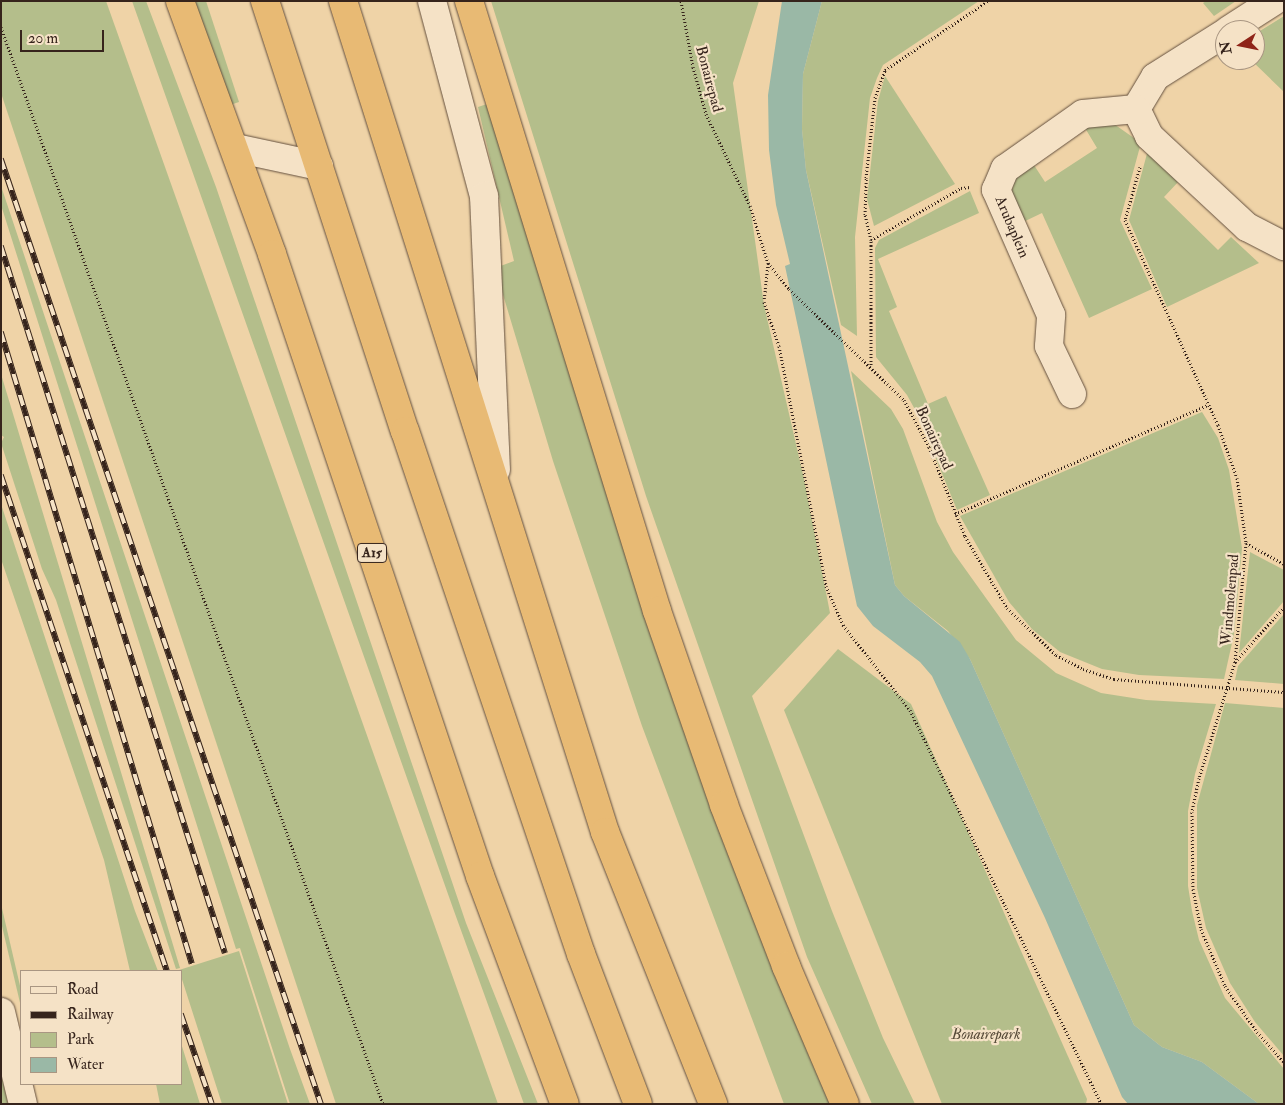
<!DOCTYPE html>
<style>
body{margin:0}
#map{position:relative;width:1285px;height:1105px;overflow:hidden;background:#efd3a7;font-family:"IM FELL Double Pica",serif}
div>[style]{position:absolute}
.green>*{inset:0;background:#b4be8b}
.water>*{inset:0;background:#9ab8a6}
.path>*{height:3px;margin-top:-1.5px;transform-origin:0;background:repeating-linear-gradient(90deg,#36241c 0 1px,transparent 0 3.5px)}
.roads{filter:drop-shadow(0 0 1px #64503f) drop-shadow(0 0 1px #64503f)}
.minor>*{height:28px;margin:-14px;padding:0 14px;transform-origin:14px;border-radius:14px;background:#f5e2c6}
.highway>*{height:28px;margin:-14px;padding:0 14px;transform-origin:14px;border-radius:14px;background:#e8ba74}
.rail>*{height:5.5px;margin-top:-2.75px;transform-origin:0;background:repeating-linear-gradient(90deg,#f5e2c6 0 11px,#36241c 0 22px);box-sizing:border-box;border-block:1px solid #36241c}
span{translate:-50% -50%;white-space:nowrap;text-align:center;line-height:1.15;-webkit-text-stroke:4.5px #f5e2c6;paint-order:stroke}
.shield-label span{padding:1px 4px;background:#f5e2c6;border:1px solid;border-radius:4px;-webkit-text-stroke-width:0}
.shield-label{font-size:14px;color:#36241c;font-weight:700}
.street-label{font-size:15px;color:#36241c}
.park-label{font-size:15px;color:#564a38;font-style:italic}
.frame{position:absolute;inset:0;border:2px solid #36241c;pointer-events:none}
.legend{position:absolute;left:20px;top:970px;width:162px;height:115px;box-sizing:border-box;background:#f5e2c6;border:1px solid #a99682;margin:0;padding:6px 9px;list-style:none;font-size:15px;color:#36241c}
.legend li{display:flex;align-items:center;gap:10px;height:25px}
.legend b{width:25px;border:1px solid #a99682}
.north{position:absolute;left:1215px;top:20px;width:50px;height:50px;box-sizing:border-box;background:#f5e2c6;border:1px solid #a99682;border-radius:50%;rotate:259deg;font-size:14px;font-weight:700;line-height:20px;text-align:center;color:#36241c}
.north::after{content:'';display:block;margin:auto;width:18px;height:22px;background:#8f2418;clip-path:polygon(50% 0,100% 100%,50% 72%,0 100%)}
.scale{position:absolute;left:20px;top:30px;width:84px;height:22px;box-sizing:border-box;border:2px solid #36241c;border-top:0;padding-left:6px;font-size:15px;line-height:18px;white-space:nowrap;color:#36241c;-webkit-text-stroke:4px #f5e2c6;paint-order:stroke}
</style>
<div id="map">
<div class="green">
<i style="clip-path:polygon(1px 1px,106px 1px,498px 1104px,336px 1104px,1px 93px)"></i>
<i style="clip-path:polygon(132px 1px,146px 1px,216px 187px,466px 923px,538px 1104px,524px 1104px,454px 911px)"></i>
<i style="clip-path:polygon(189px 1px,206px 1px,239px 102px,230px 105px)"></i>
<i style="clip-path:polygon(491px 1px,759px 1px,733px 83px,764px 305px,804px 479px,830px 613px,752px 696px,832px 911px,883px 1038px,915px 1104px,872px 1104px,807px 957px,646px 496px)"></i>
<i style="clip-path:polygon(822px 1px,979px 1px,883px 65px,877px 78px,870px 98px,855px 237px,857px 336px,841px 325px,806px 170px,802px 129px,803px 74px)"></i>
<i style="clip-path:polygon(1206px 1px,1236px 1px,1214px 16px,1203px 3px)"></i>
<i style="clip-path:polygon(1284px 16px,1284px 92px,1251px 60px,1255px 60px,1255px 34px)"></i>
<i style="clip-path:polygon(885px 76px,955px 184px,874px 226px,867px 199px,878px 101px)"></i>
<i style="clip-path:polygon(487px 104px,664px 666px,761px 939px,835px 1104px,784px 1104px,642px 726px,553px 461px,495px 268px,514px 261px,478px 107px)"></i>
<i style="clip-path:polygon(1091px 124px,1114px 124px,1141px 143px,1120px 220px,1152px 289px,1089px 318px,1042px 213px,1019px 224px,1010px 196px,1018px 171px,1032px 162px,1045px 182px,1097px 148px,1085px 128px)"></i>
<i style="clip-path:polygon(1148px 150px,1180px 180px,1164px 197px,1218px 250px,1231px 237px,1259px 263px,1167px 307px,1129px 220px)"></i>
<i style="clip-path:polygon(1px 186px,290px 1049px,310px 1104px,290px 1104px,240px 948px,236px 949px,1px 205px)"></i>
<i style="clip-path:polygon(970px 191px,979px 213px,878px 259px,897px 307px,889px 311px,928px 404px,946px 396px,990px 495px,957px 510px,918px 415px,907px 395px,876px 357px,875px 248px,879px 240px)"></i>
<i style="clip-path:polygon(851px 371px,891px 409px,903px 429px,937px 522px,953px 552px,1016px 640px,1056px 673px,1101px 693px,1146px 700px,1216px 704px,1195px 774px,1188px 811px,1188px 886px,1192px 911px,1199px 940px,1225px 998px,1284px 1069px,1284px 1104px,1259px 1104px,1202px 1062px,1162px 1047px,1134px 1025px,970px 659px,948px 631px,904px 596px,895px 585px)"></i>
<i style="clip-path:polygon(1px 374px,180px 968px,176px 969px,56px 600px,42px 569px,1px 443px,4px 437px,1px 435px)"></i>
<i style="clip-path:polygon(1202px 412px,1218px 438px,1229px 470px,1242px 548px,1234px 634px,1224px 679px,1139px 675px,1102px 669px,1060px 652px,1032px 629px,1009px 602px,960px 516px)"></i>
<i style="clip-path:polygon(1px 504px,135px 911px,158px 971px,130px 971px,104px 860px,1px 559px)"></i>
<i style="clip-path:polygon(1250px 552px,1284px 570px,1284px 601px,1239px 653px)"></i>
<i style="clip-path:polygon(1284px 614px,1284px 684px,1235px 680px,1238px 666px)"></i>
<i style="clip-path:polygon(838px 649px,911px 704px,1087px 1099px,1086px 1104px,942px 1104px,784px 710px)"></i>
<i style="clip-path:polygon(1225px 703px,1284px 708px,1284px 1056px,1255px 1022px,1230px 983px,1206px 928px,1197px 888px,1197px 805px)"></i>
<i style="clip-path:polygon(1px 904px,21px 990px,21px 1007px,1px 922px)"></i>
<i style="clip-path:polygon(239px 951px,262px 1023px,288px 1104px,222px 1104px,179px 970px)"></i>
<i style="clip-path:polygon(181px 1043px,200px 1104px,160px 1104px,156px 1084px,181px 1084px)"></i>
<i style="clip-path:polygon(1px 1073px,8px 1104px,1px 1104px)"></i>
</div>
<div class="water">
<i style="clip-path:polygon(782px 1px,822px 1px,803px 74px,802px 129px,806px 170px,895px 585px,904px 596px,960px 642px,970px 659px,1134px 1025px,1162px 1047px,1202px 1062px,1259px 1104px,1128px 1104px,1122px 1097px,1045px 918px,932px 676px,920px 662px,873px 626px,857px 606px,785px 266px,790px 264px,776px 205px,769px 150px,768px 95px)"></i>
</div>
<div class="path">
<i style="left:681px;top:1px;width:67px;rotate:79.7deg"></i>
<i style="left:693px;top:67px;width:49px;rotate:74.5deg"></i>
<i style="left:706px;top:114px;width:102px;rotate:64.4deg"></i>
<i style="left:750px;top:206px;width:60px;rotate:72.5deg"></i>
<i style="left:768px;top:263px;width:33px;rotate:51deg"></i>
<i style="left:789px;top:289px;width:160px;rotate:44deg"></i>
<i style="left:904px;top:400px;width:53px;rotate:62deg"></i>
<i style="left:929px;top:447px;width:96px;rotate:68deg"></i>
<i style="left:965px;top:536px;width:83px;rotate:59.7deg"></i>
<i style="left:1007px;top:608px;width:68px;rotate:43.8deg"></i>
<i style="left:1056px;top:655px;width:30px;rotate:27deg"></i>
<i style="left:1083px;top:669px;width:33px;rotate:18deg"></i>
<i style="left:1114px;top:679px;width:170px;rotate:4.4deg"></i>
<i style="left:1px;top:27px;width:1143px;rotate:70.47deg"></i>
<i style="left:1140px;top:167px;width:55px;rotate:105.8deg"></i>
<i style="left:1125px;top:220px;width:225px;rotate:65.6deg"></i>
<i style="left:1218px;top:425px;width:56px;rotate:70.3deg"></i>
<i style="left:1237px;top:478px;width:66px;rotate:82.1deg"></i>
<i style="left:1246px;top:543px;width:120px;rotate:95.3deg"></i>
<i style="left:1235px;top:662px;width:121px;rotate:107.2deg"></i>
<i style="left:1199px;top:778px;width:35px;rotate:102deg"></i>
<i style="left:1192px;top:812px;width:77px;rotate:89.3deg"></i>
<i style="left:1193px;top:889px;width:41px;rotate:78.7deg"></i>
<i style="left:1201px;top:929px;width:62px;rotate:67.2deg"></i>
<i style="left:1225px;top:986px;width:56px;rotate:55.2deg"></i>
<i style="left:1257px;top:1032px;width:40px;rotate:48deg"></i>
<i style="left:871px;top:240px;width:26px;rotate:-103deg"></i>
<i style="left:865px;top:215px;width:37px;rotate:-88deg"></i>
<i style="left:866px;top:178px;width:81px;rotate:-83.6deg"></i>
<i style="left:875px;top:98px;width:30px;rotate:-70deg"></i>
<i style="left:885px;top:70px;width:124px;rotate:-33.8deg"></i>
<i style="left:768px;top:263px;width:39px;rotate:96deg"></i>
<i style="left:764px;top:302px;width:46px;rotate:71.2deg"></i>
<i style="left:779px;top:346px;width:245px;rotate:78.9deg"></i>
<i style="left:826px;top:586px;width:43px;rotate:66.4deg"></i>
<i style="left:843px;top:625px;width:108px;rotate:51.8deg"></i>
<i style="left:910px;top:710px;width:438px;rotate:64.1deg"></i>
<i style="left:871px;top:365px;width:125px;rotate:-90deg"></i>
<i style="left:871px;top:240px;width:104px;rotate:-30deg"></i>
<i style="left:961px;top:188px;width:9px;rotate:-6deg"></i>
<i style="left:955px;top:514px;width:275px;rotate:-23.3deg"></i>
<i style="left:1246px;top:543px;width:43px;rotate:28.9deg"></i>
<i style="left:1235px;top:662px;width:74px;rotate:-48.3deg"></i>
</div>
<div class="roads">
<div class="minor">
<i style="left:432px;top:1px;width:202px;rotate:75.1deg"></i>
<i style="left:484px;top:196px;width:274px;rotate:87.5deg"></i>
<i style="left:1229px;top:30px;width:54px;rotate:-32.8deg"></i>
<i style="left:1136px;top:109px;width:37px;rotate:-59deg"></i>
<i style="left:1155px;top:77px;width:83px;rotate:-32.2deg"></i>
<i style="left:235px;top:148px;width:86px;rotate:12.1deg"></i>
<i style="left:1072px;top:394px;width:53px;rotate:-115.6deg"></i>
<i style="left:1049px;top:346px;width:31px;rotate:-86deg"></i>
<i style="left:1051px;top:315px;width:137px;rotate:-113.7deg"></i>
<i style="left:996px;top:190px;width:23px;rotate:-67deg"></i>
<i style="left:1005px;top:169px;width:95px;rotate:-35.2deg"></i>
<i style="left:1083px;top:114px;width:53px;rotate:-5.4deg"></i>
<i style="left:1136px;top:109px;width:30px;rotate:64deg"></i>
<i style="left:1149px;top:136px;width:134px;rotate:42.9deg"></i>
<i style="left:1247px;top:227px;width:42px;rotate:27.2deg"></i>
<i style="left:1px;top:1012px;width:95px;rotate:76.6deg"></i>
</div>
<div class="highway">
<i style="left:180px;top:1px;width:269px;rotate:70deg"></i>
<i style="left:272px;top:254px;width:656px;rotate:71.51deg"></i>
<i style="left:480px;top:876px;width:243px;rotate:69.6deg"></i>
<i style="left:265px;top:1px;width:452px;rotate:72deg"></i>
<i style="left:405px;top:431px;width:552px;rotate:71.4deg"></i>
<i style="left:581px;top:954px;width:160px;rotate:69.2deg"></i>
<i style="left:343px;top:1px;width:871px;rotate:72.5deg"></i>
<i style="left:605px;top:832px;width:293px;rotate:68.3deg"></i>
<i style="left:469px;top:1px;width:638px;rotate:72.87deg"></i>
<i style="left:657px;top:611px;width:205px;rotate:70.9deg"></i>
<i style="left:724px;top:805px;width:173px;rotate:68.9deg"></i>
<i style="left:786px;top:966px;width:150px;rotate:66.9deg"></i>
</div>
</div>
<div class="rail">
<i style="left:1px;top:159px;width:998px;rotate:71.29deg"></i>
<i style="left:1px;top:246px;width:742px;rotate:72.42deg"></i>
<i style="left:1px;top:332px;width:660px;rotate:73.18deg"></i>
<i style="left:1px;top:475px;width:523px;rotate:71.5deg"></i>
<i style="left:181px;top:1014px;width:95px;rotate:71deg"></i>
</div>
<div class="shield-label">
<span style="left:372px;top:553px">A15</span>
</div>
<div class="street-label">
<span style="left:709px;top:79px;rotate:75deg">Bonairepad</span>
<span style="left:1012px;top:227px;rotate:67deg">Arubaplein</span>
<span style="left:934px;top:438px;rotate:65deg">Bonairepad</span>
<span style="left:1230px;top:600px;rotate:-85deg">Windmolenpad</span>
</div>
<div class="park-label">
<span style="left:986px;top:1035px">Bonairepark</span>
</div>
<div class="frame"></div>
<ul class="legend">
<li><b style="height:6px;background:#f5e2c6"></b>Road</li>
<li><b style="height:6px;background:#36241c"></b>Railway</li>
<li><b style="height:14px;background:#b4be8b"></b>Park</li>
<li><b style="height:14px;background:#9ab8a6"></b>Water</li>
</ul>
<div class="north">N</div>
<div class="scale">20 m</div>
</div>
